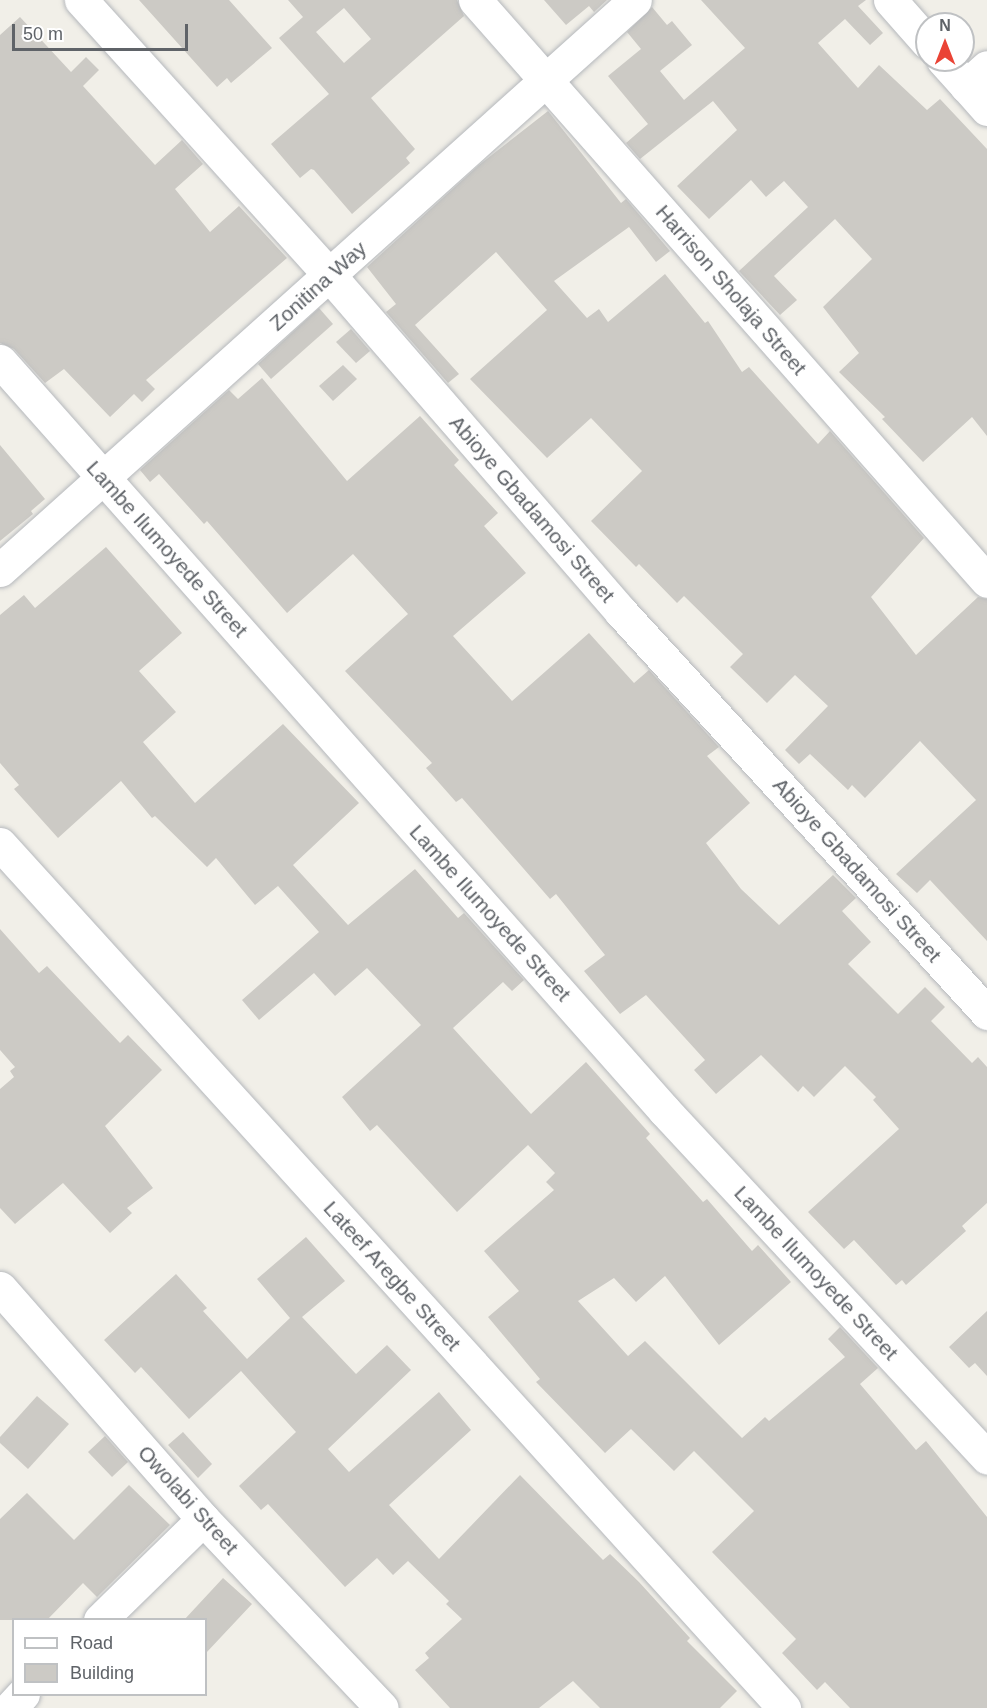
<!DOCTYPE html>
<style>
body{margin:0}
#map{position:relative;width:987px;height:1708px;overflow:hidden;background:#f1efe8;font-family:Helvetica,sans-serif}
div>[style]{position:absolute}
.building>*{inset:0;background:#cccac5}
.roads{filter:drop-shadow(0 0 2px #b5b8bc) drop-shadow(0 0 2px #b5b8bc)}
.minor>*{height:33px;margin:-16.5px;padding:0 16.5px;transform-origin:16.5px;border-radius:16.5px;background:#fff}
span{translate:-50% -50%;white-space:nowrap;text-align:center;line-height:1.15;-webkit-text-stroke:4.5px #fff;paint-order:stroke}
.street-label{font-size:21px;color:#5f6368}
.legend{position:absolute;left:12px;top:1618px;width:195px;height:78px;box-sizing:border-box;background:#fff;border:2px solid #bfc1c3;margin:0;padding:8px 10px;list-style:none;font-size:18px;color:#5f6368}
.legend li{display:flex;align-items:center;gap:12px;height:30px}
.legend b{width:30px;border:2px solid #bfc1c3}
.north{position:absolute;left:915px;top:12px;width:60px;height:60px;box-sizing:border-box;background:#fff;border:2px solid #bfc1c3;border-radius:50%;rotate:0deg;font-size:16px;font-weight:700;line-height:24px;text-align:center;color:#5f6368}
.north::after{content:'';display:block;margin:auto;width:21px;height:27px;background:#ea4335;clip-path:polygon(50% 0,100% 100%,50% 72%,0 100%)}
.scale{position:absolute;left:12px;top:24px;width:176px;height:27px;box-sizing:border-box;border:3px solid #5f6368;border-top:0;padding-left:8px;font-size:18px;line-height:21px;white-space:nowrap;color:#5f6368;-webkit-text-stroke:4px #fff;paint-order:stroke}
</style>
<div id="map">
<div class="building">
<i style="clip-path:polygon(139px 0,229px 0,272px 48px,231px 83px,227px 78px,217px 87px)"></i>
<i style="clip-path:polygon(evenodd,288px 0,457px 0,464px 16px,371px 98px,415px 149px,406px 158px,410px 163px,352px 214px,314px 170px,311px 169px,300px 178px,271px 144px,329px 94px,279px 38px,303px 17px,288px 0,344px 8px,371px 39px,344px 63px,316px 32px,344px 8px)"></i>
<i style="clip-path:polygon(544px 0,607px 0,594px 12px,589px 6px,566px 25px)"></i>
<i style="clip-path:polygon(701px 0,866px 0,858px 6px,883px 33px,870px 45px,845px 19px,818px 43px,858px 88px,879px 65px,927px 110px,940px 99px,987px 149px,987px 436px,972px 417px,923px 462px,882px 419px,885px 417px,839px 372px,859px 353px,823px 307px,872px 259px,835px 219px,774px 276px,797px 300px,780px 315px,739px 271px,808px 207px,784px 181px,766px 197px,751px 180px,709px 219px,677px 186px,737px 130px,713px 101px,640px 159px,626px 143px,648px 124px,608px 76px,641px 49px,627px 32px,652px 7px,667px 25px,672px 21px,692px 45px,660px 71px,684px 100px,745px 48px)"></i>
<i style="clip-path:polygon(20px 17px,71px 72px,86px 57px,99px 70px,83px 86px,155px 165px,182px 140px,203px 164px,175px 189px,210px 232px,239px 206px,287px 258px,146px 380px,155px 389px,142px 402px,134px 394px,110px 417px,64px 369px,45px 383px,14px 349px,0 343px,0 35px)"></i>
<i style="clip-path:polygon(548px 111px,621px 203px,626px 199px,670px 251px,656px 262px,629px 227px,554px 281px,587px 318px,599px 309px,608px 322px,665px 274px,705px 323px,708px 321px,742px 372px,749px 367px,818px 444px,830px 431px,924px 538px,871px 597px,916px 655px,978px 597px,987px 599px,987px 941px,930px 880px,917px 893px,896px 874px,976px 800px,920px 741px,865px 798px,852px 785px,848px 790px,810px 754px,799px 764px,785px 750px,828px 706px,795px 675px,767px 703px,730px 667px,743px 654px,684px 596px,677px 603px,639px 564px,636px 567px,591px 521px,642px 471px,591px 418px,547px 458px,470px 379px,547px 310px,496px 252px,415px 325px,459px 374px,448px 383px,386px 312px,396px 304px,367px 267px,479px 165px)"></i>
<i style="clip-path:polygon(319px 308px,333px 324px,271px 379px,258px 364px)"></i>
<i style="clip-path:polygon(351px 329px,370px 351px,356px 363px,336px 342px)"></i>
<i style="clip-path:polygon(343px 365px,357px 379px,333px 401px,319px 386px)"></i>
<i style="clip-path:polygon(262px 378px,347px 481px,420px 416px,459px 460px,454px 465px,498px 513px,484px 526px,526px 573px,453px 636px,512px 701px,589px 633px,634px 683px,649px 670px,719px 747px,707px 756px,750px 803px,706px 843px,741px 889px,779px 925px,833px 875px,856px 898px,842px 911px,871px 942px,848px 964px,898px 1014px,925px 987px,945px 1007px,931px 1021px,972px 1063px,978px 1057px,987px 1067px,987px 1203px,962px 1226px,966px 1231px,906px 1285px,902px 1280px,896px 1285px,854px 1240px,844px 1249px,808px 1212px,899px 1129px,873px 1100px,876px 1097px,845px 1066px,814px 1097px,803px 1086px,798px 1092px,761px 1055px,716px 1094px,694px 1070px,705px 1060px,646px 995px,620px 1014px,584px 971px,605px 955px,556px 894px,550px 899px,462px 798px,456px 802px,426px 768px,432px 763px,345px 671px,408px 614px,353px 554px,287px 613px,207px 521px,204px 524px,159px 474px,150px 482px,140px 470px,229px 390px,238px 399px)"></i>
<i style="clip-path:polygon(0 445px,45px 499px,31px 511px,33px 514px,0 541px)"></i>
<i style="clip-path:polygon(106px 547px,182px 633px,139px 671px,176px 712px,143px 742px,195px 803px,283px 724px,359px 803px,293px 865px,348px 925px,415px 869px,458px 918px,464px 913px,524px 980px,512px 991px,503px 982px,453px 1028px,531px 1114px,586px 1062px,650px 1134px,646px 1138px,703px 1202px,707px 1199px,752px 1251px,758px 1245px,791px 1282px,719px 1345px,665px 1276px,636px 1302px,614px 1278px,578px 1301px,628px 1356px,645px 1341px,742px 1438px,765px 1417px,769px 1421px,845px 1357px,828px 1339px,840px 1327px,878px 1368px,860px 1384px,916px 1450px,926px 1441px,987px 1517px,987px 1708px,850px 1708px,825px 1682px,817px 1690px,782px 1653px,796px 1639px,712px 1552px,754px 1511px,694px 1451px,674px 1471px,631px 1429px,605px 1453px,536px 1382px,540px 1379px,488px 1317px,519px 1291px,484px 1251px,554px 1190px,546px 1182px,555px 1173px,528px 1145px,457px 1212px,377px 1125px,370px 1131px,342px 1097px,421px 1025px,367px 968px,335px 996px,314px 973px,259px 1020px,242px 1000px,319px 932px,278px 886px,255px 905px,216px 858px,207px 867px,155px 816px,152px 818px,121px 781px,58px 838px,14px 789px,19px 785px,0 763px,0 615px,24px 595px,35px 608px)"></i>
<i style="clip-path:polygon(0 929px,39px 973px,47px 966px,120px 1043px,128px 1035px,162px 1070px,105px 1126px,153px 1188px,127px 1208px,132px 1213px,110px 1233px,63px 1183px,15px 1224px,0 1208px,0 1089px,14px 1077px,10px 1071px,15px 1067px,0 1050px)"></i>
<i style="clip-path:polygon(306px 1237px,345px 1281px,302px 1317px,356px 1374px,387px 1345px,411px 1370px,328px 1449px,349px 1472px,439px 1392px,471px 1430px,389px 1505px,439px 1559px,520px 1475px,603px 1560px,610px 1554px,639px 1582px,690px 1638px,687px 1641px,737px 1691px,720px 1708px,600px 1708px,573px 1681px,539px 1708px,450px 1708px,415px 1670px,429px 1658px,425px 1653px,462px 1619px,446px 1604px,449px 1601px,408px 1561px,393px 1575px,377px 1558px,345px 1587px,268px 1504px,261px 1510px,239px 1486px,296px 1432px,241px 1371px,189px 1419px,141px 1367px,135px 1373px,104px 1340px,176px 1274px,207px 1308px,203px 1311px,247px 1359px,290px 1318px,257px 1279px)"></i>
<i style="clip-path:polygon(987px 1311px,987px 1376px,975px 1363px,969px 1368px,949px 1347px)"></i>
<i style="clip-path:polygon(37px 1396px,69px 1424px,28px 1469px,0 1443px,0 1437px)"></i>
<i style="clip-path:polygon(183px 1432px,212px 1464px,198px 1478px,168px 1445px)"></i>
<i style="clip-path:polygon(105px 1436px,128px 1462px,112px 1477px,88px 1452px)"></i>
<i style="clip-path:polygon(129px 1485px,170px 1525px,97px 1597px,83px 1583px,47px 1620px,0 1620px,0 1519px,27px 1493px,74px 1540px)"></i>
<i style="clip-path:polygon(223px 1578px,252px 1604px,206px 1653px,206px 1620px,184px 1620px)"></i>
</div>
<div class="roads">
<div class="minor">
<i style="left:81px;top:0;width:372px;rotate:47.9deg"></i>
<i style="left:330px;top:276px;width:444px;rotate:49.1deg"></i>
<i style="left:621px;top:612px;width:543px;rotate:47.61deg"></i>
<i style="left:475px;top:0;width:774px;rotate:48.61deg"></i>
<i style="left:890px;top:0;width:56px;rotate:48.6deg"></i>
<i style="left:943px;top:60px;width:66px;rotate:48.1deg"></i>
<i style="left:966px;top:86px;width:28px;rotate:-42deg"></i>
<i style="left:0;top:361px;width:1002px;rotate:48.44deg"></i>
<i style="left:665px;top:1111px;width:473px;rotate:47.1deg"></i>
<i style="left:0;top:570px;width:853px;rotate:-41.91deg"></i>
<i style="left:0;top:844px;width:1167px;rotate:47.78deg"></i>
<i style="left:0;top:1288px;width:308px;rotate:48.7deg"></i>
<i style="left:203px;top:1519px;width:260px;rotate:46.6deg"></i>
<i style="left:100px;top:1620px;width:144px;rotate:-44.4deg"></i>
<i style="left:10px;top:1708px;width:19px;rotate:-47deg"></i>
</div>
</div>
<div class="street-label">
<span style="left:318px;top:286px;rotate:-42deg">Zonitina Way</span>
<span style="left:731px;top:290px;rotate:49deg">Harrison Sholaja Street</span>
<span style="left:532px;top:509px;rotate:49deg">Abioye Gbadamosi Street</span>
<span style="left:167px;top:549px;rotate:48deg">Lambe Ilumoyede Street</span>
<span style="left:857px;top:870px;rotate:48deg">Abioye Gbadamosi Street</span>
<span style="left:490px;top:913px;rotate:48deg">Lambe Ilumoyede Street</span>
<span style="left:816px;top:1273px;rotate:47deg">Lambe Ilumoyede Street</span>
<span style="left:392px;top:1276px;rotate:48deg">Lateef Aregbe Street</span>
<span style="left:188px;top:1500px;rotate:48deg">Owolabi Street</span>
</div>
<ul class="legend">
<li><b style="height:8px;background:#fff"></b>Road</li>
<li><b style="height:16px;background:#cccac5"></b>Building</li>
</ul>
<div class="north">N</div>
<div class="scale">50 m</div>
</div>
